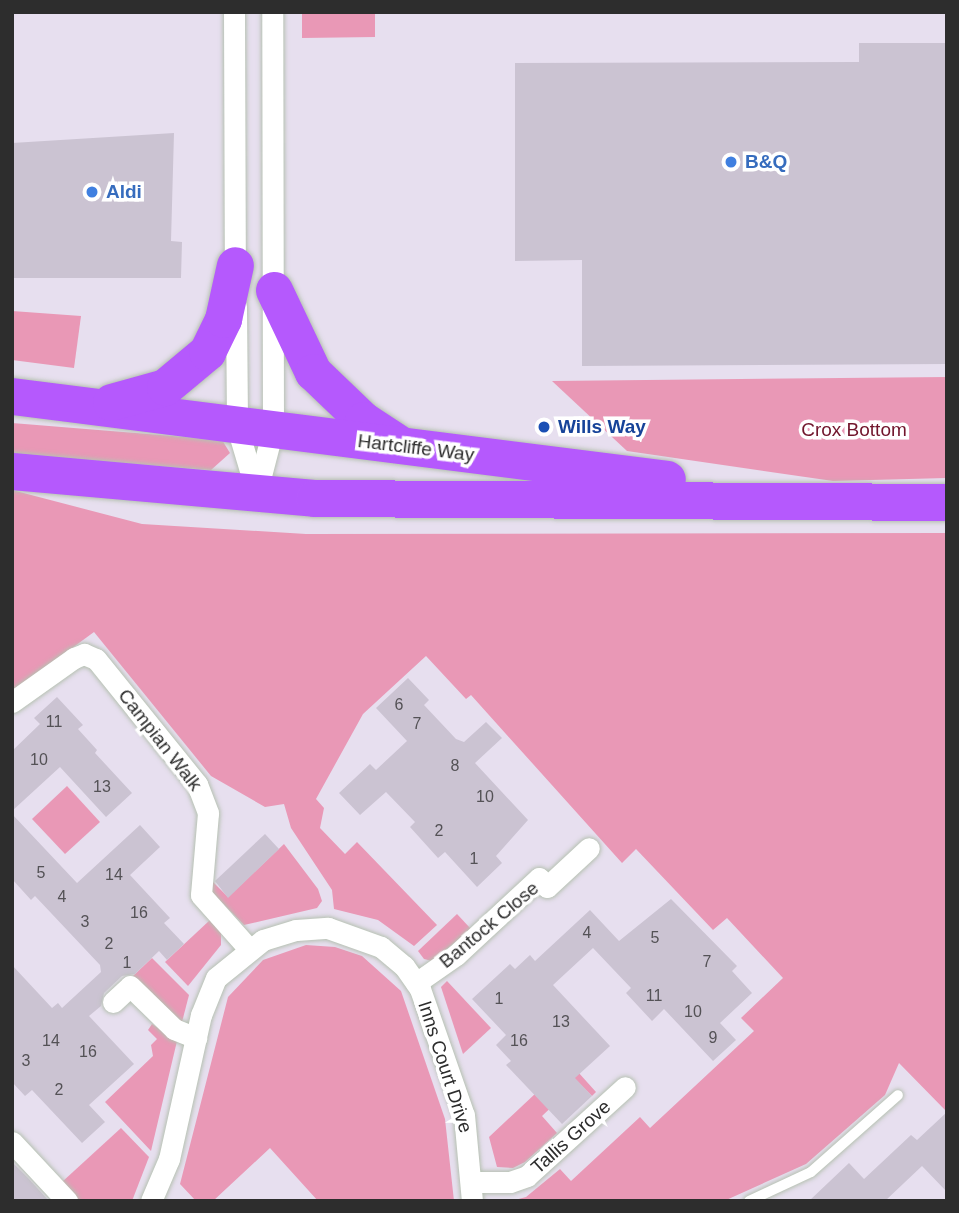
<!DOCTYPE html>
<style>
body{margin:0}
#map{position:relative;width:959px;height:1213px;overflow:hidden;background:#e7dfef;font-family:Helvetica,sans-serif}
div>[style]{position:absolute}
.green>*{inset:0;background:#e998b6}
.building>*{inset:0;background:#cbc3d2}
.roads{filter:drop-shadow(0 0 2px #b6c1b2) drop-shadow(0 0 2px #b6c1b2)}
.service>*{height:10px;margin:-5px;padding:0 5px;transform-origin:5px;border-radius:5px;background:#fff}
.minor>*{height:21px;margin:-10.5px;padding:0 10.5px;transform-origin:10.5px;border-radius:10.5px;background:#fff}
.trunk>*{height:37px;margin:-18.5px;padding:0 18.5px;transform-origin:18.5px;border-radius:18.5px;background:#b559fd}
.dots>*{width:19px;height:19px;translate:-50% -50%;box-sizing:border-box;border:4px solid #fff;border-radius:50%}
span{translate:-50% -50%;white-space:nowrap;text-align:center;line-height:1.15;-webkit-text-stroke:7px #fff;paint-order:stroke}
.number-label{font-size:16px;color:#545256}
.number-label span{-webkit-text-stroke-width:0}
.shop-label{font-size:19px;color:#366cbe;font-weight:700}
.left{translate:0 -50%;text-align:left}
.transit-label{font-size:19px;color:#164399;font-weight:700}
.park-label{font-size:19px;color:#71152c}
.street-label{font-size:19px;color:#2d2d2d}
.frame{position:absolute;inset:0;border:14px solid #2d2d2d;pointer-events:none}
</style>
<div id="map">
<div class="green">
<i style="clip-path:polygon(302px 12px,375px 12px,375px 37px,302px 38px)"></i>
<i style="clip-path:polygon(12px 311px,81px 316px,74px 368px,12px 360px)"></i>
<i style="clip-path:polygon(947px 377px,947px 478px,833px 481px,627px 451px,552px 381px)"></i>
<i style="clip-path:polygon(12px 423px,222px 440px,230px 453px,211px 470px,12px 455px)"></i>
<i style="clip-path:polygon(12px 490px,142px 524px,306px 534px,947px 533px,947px 1112px,899px 1063px,885px 1095px,806px 1164px,724px 1201px,511px 1201px,526px 1197px,560px 1169px,571px 1181px,640px 1117px,650px 1128px,754px 1031px,741px 1018px,783px 978px,727px 918px,713px 930px,636px 849px,622px 863px,471px 695px,466px 699px,426px 656px,363px 714px,316px 799px,324px 808px,320px 828px,345px 854px,357px 842px,437px 925px,414px 946px,378px 920px,334px 909px,332px 890px,291px 828px,284px 804px,265px 807px,211px 776px,94px 632px,12px 692px)"></i>
<i style="clip-path:polygon(67px 786px,100px 822px,65px 854px,32px 819px)"></i>
<i style="clip-path:polygon(284px 844px,318px 889px,322px 901px,317px 908px,244px 925px,209px 889px,212px 881px,228px 897px)"></i>
<i style="clip-path:polygon(457px 914px,471px 929px,432px 961px,424px 959px,418px 951px)"></i>
<i style="clip-path:polygon(210px 920px,221px 933px,221px 945px,188px 986px,165px 962px)"></i>
<i style="clip-path:polygon(306px 945px,335px 947px,362px 956px,401px 991px,445px 1119px,454px 1201px,318px 1201px,270px 1148px,213px 1201px,196px 1201px,180px 1184px,228px 997px,263px 960px)"></i>
<i style="clip-path:polygon(152px 958px,189px 995px,182px 1022px,133px 976px)"></i>
<i style="clip-path:polygon(447px 981px,491px 1028px,463px 1054px,441px 987px)"></i>
<i style="clip-path:polygon(152px 1024px,177px 1041px,151px 1151px,105px 1102px,153px 1056px,151px 1045px,157px 1039px,148px 1030px)"></i>
<i style="clip-path:polygon(569px 1062px,596px 1092px,592px 1096px,578px 1082px,542px 1116px,557px 1133px,525px 1162px,513px 1168px,497px 1167px,489px 1137px)"></i>
<i style="clip-path:polygon(121px 1128px,149px 1157px,132px 1201px,79px 1201px,62px 1182px)"></i>
</div>
<div class="building">
<i style="clip-path:polygon(859px 43px,947px 43px,947px 364px,582px 366px,582px 260px,515px 261px,515px 63px,859px 62px)"></i>
<i style="clip-path:polygon(174px 133px,171px 241px,182px 242px,181px 278px,12px 278px,12px 143px)"></i>
<i style="clip-path:polygon(408px 678px,429px 700px,424px 705px,456px 739px,464px 742px,486px 722px,502px 738px,475px 763px,528px 820px,496px 856px,502px 863px,477px 887px,445px 852px,438px 858px,410px 827px,415px 822px,386px 792px,360px 815px,339px 793px,370px 764px,376px 770px,407px 741px,376px 708px)"></i>
<i style="clip-path:polygon(57px 697px,83px 725px,78px 729px,97px 750px,95px 753px,132px 793px,106px 817px,60px 767px,12px 811px,12px 751px,40px 724px,34px 718px)"></i>
<i style="clip-path:polygon(12px 814px,77px 883px,140px 825px,160px 847px,130px 875px,170px 918px,164px 923px,184px 944px,167px 960px,159px 951px,135px 974px,122px 976px,104px 993px,101px 1006px,89px 1016px,134px 1064px,89px 1105px,105px 1122px,82px 1143px,32px 1090px,25px 1096px,12px 1082px,12px 965px,52px 1008px,58px 1003px,62px 1008px,101px 972px,100px 965px,35px 896px,31px 900px,12px 879px)"></i>
<i style="clip-path:polygon(265px 834px,279px 849px,228px 898px,215px 881px)"></i>
<i style="clip-path:polygon(671px 899px,737px 966px,732px 971px,752px 993px,720px 1023px,736px 1040px,713px 1061px,664px 1009px,652px 1021px,626px 993px,631px 988px,593px 948px,553px 985px,610px 1046px,575px 1078px,592px 1096px,562px 1124px,506px 1065px,511px 1061px,496px 1045px,506px 1035px,472px 999px,510px 964px,515px 969px,530px 955px,535px 961px,590px 910px,619px 941px)"></i>
<i style="clip-path:polygon(947px 1112px,947px 1192px,922px 1166px,885px 1201px,809px 1201px,849px 1163px,864px 1179px,911px 1135px,917px 1140px)"></i>
<i style="clip-path:polygon(12px 1162px,28px 1178px,49px 1201px,12px 1201px)"></i>
</div>
<div class="roads">
<div class="service">
<i style="left:749px;top:1201px;width:68px;rotate:-25.1deg"></i>
<i style="left:811px;top:1172px;width:116px;rotate:-41.5deg"></i>
</div>
<div class="minor">
<i style="left:234px;top:12px;width:262px;rotate:89.8deg"></i>
<i style="left:236px;top:306px;width:121px;rotate:89.5deg"></i>
<i style="left:237px;top:427px;width:70px;rotate:73.4deg"></i>
<i style="left:257px;top:491px;width:64px;rotate:-75.5deg"></i>
<i style="left:273px;top:429px;width:417px;rotate:-90.1deg"></i>
<i style="left:12px;top:702px;width:76px;rotate:-35.4deg"></i>
<i style="left:74px;top:658px;width:11px;rotate:-22deg"></i>
<i style="left:84px;top:654px;width:13px;rotate:23deg"></i>
<i style="left:96px;top:659px;width:161px;rotate:51.1deg"></i>
<i style="left:197px;top:784px;width:31px;rotate:69deg"></i>
<i style="left:208px;top:813px;width:82px;rotate:94.9deg"></i>
<i style="left:201px;top:895px;width:72px;rotate:48.4deg"></i>
<i style="left:416px;top:983px;width:49px;rotate:-35deg"></i>
<i style="left:456px;top:955px;width:113px;rotate:-42.9deg"></i>
<i style="left:539px;top:878px;width:12px;rotate:48deg"></i>
<i style="left:547px;top:887px;width:57px;rotate:-42.9deg"></i>
<i style="left:113px;top:1002px;width:23px;rotate:-43deg"></i>
<i style="left:130px;top:986px;width:62px;rotate:44.3deg"></i>
<i style="left:174px;top:1029px;width:24px;rotate:22deg"></i>
<i style="left:12px;top:1142px;width:81px;rotate:47deg"></i>
<i style="left:472px;top:1182px;width:38px"></i>
<i style="left:510px;top:1182px;width:18px;rotate:-19deg"></i>
<i style="left:527px;top:1176px;width:132px;rotate:-42.2deg"></i>
<i style="left:151px;top:1201px;width:46px;rotate:-66.8deg"></i>
<i style="left:169px;top:1159px;width:148px;rotate:-77.5deg"></i>
<i style="left:201px;top:1015px;width:40px;rotate:-68deg"></i>
<i style="left:216px;top:978px;width:60px;rotate:-39deg"></i>
<i style="left:263px;top:940px;width:34px;rotate:-17deg"></i>
<i style="left:296px;top:930px;width:32px;rotate:-4deg"></i>
<i style="left:328px;top:928px;width:56px;rotate:19.7deg"></i>
<i style="left:381px;top:947px;width:30px;rotate:40deg"></i>
<i style="left:404px;top:966px;width:28px;rotate:55deg"></i>
<i style="left:420px;top:989px;width:133px;rotate:70.8deg"></i>
<i style="left:464px;top:1115px;width:86px;rotate:84.7deg"></i>
</div>
<div class="trunk">
<i style="left:274px;top:290px;width:91px;rotate:64.6deg"></i>
<i style="left:313px;top:372px;width:69px;rotate:43.8deg"></i>
<i style="left:363px;top:420px;width:42px;rotate:33.3deg"></i>
<i style="left:12px;top:396px;width:660px;rotate:7.22deg"></i>
<i style="left:111px;top:402px;width:56px;rotate:-15.5deg"></i>
<i style="left:165px;top:387px;width:55px;rotate:-39.8deg"></i>
<i style="left:207px;top:352px;width:37px;rotate:-64deg"></i>
<i style="left:223px;top:319px;width:55px;rotate:-77.5deg"></i>
<i style="left:12px;top:471px;width:303px;rotate:5.1deg"></i>
<i style="left:314px;top:498px;width:633px;rotate:0.36deg"></i>
</div>
</div>
<div class="dots">
<i style="left:731px;top:162px;background:#3f7fe0"></i>
<i style="left:92px;top:192px;background:#3f7fe0"></i>
<i style="left:544px;top:427px;background:#1a4fb4"></i>
</div>
<div class="number-label">
<span style="left:399px;top:705px">6</span>
<span style="left:54px;top:722px">11</span>
<span style="left:417px;top:724px">7</span>
<span style="left:39px;top:760px">10</span>
<span style="left:455px;top:766px">8</span>
<span style="left:102px;top:787px">13</span>
<span style="left:485px;top:797px">10</span>
<span style="left:439px;top:831px">2</span>
<span style="left:474px;top:859px">1</span>
<span style="left:41px;top:873px">5</span>
<span style="left:114px;top:875px">14</span>
<span style="left:62px;top:897px">4</span>
<span style="left:139px;top:913px">16</span>
<span style="left:85px;top:922px">3</span>
<span style="left:587px;top:933px">4</span>
<span style="left:655px;top:938px">5</span>
<span style="left:109px;top:944px">2</span>
<span style="left:707px;top:962px">7</span>
<span style="left:127px;top:963px">1</span>
<span style="left:654px;top:996px">11</span>
<span style="left:499px;top:999px">1</span>
<span style="left:693px;top:1012px">10</span>
<span style="left:561px;top:1022px">13</span>
<span style="left:713px;top:1038px">9</span>
<span style="left:51px;top:1041px">14</span>
<span style="left:519px;top:1041px">16</span>
<span style="left:88px;top:1052px">16</span>
<span style="left:26px;top:1061px">3</span>
<span style="left:59px;top:1090px">2</span>
</div>
<div class="shop-label">
<span class="left" style="left:745px;top:162px">B&amp;Q</span>
<span class="left" style="left:106px;top:192px">Aldi</span>
</div>
<div class="transit-label">
<span class="left" style="left:558px;top:427px">Wills Way</span>
</div>
<div class="park-label">
<span style="left:854px;top:430px">Crox Bottom</span>
</div>
<div class="street-label">
<span style="left:416px;top:448px;rotate:7deg">Hartcliffe Way</span>
<span style="left:160px;top:740px;rotate:52deg">Campian Walk</span>
<span style="left:489px;top:925px;rotate:-40deg">Bantock Close</span>
<span style="left:445px;top:1067px;rotate:72deg">Inns Court Drive</span>
<span style="left:571px;top:1137px;rotate:-42deg">Tallis Grove</span>
</div>
<div class="frame"></div>
</div>
